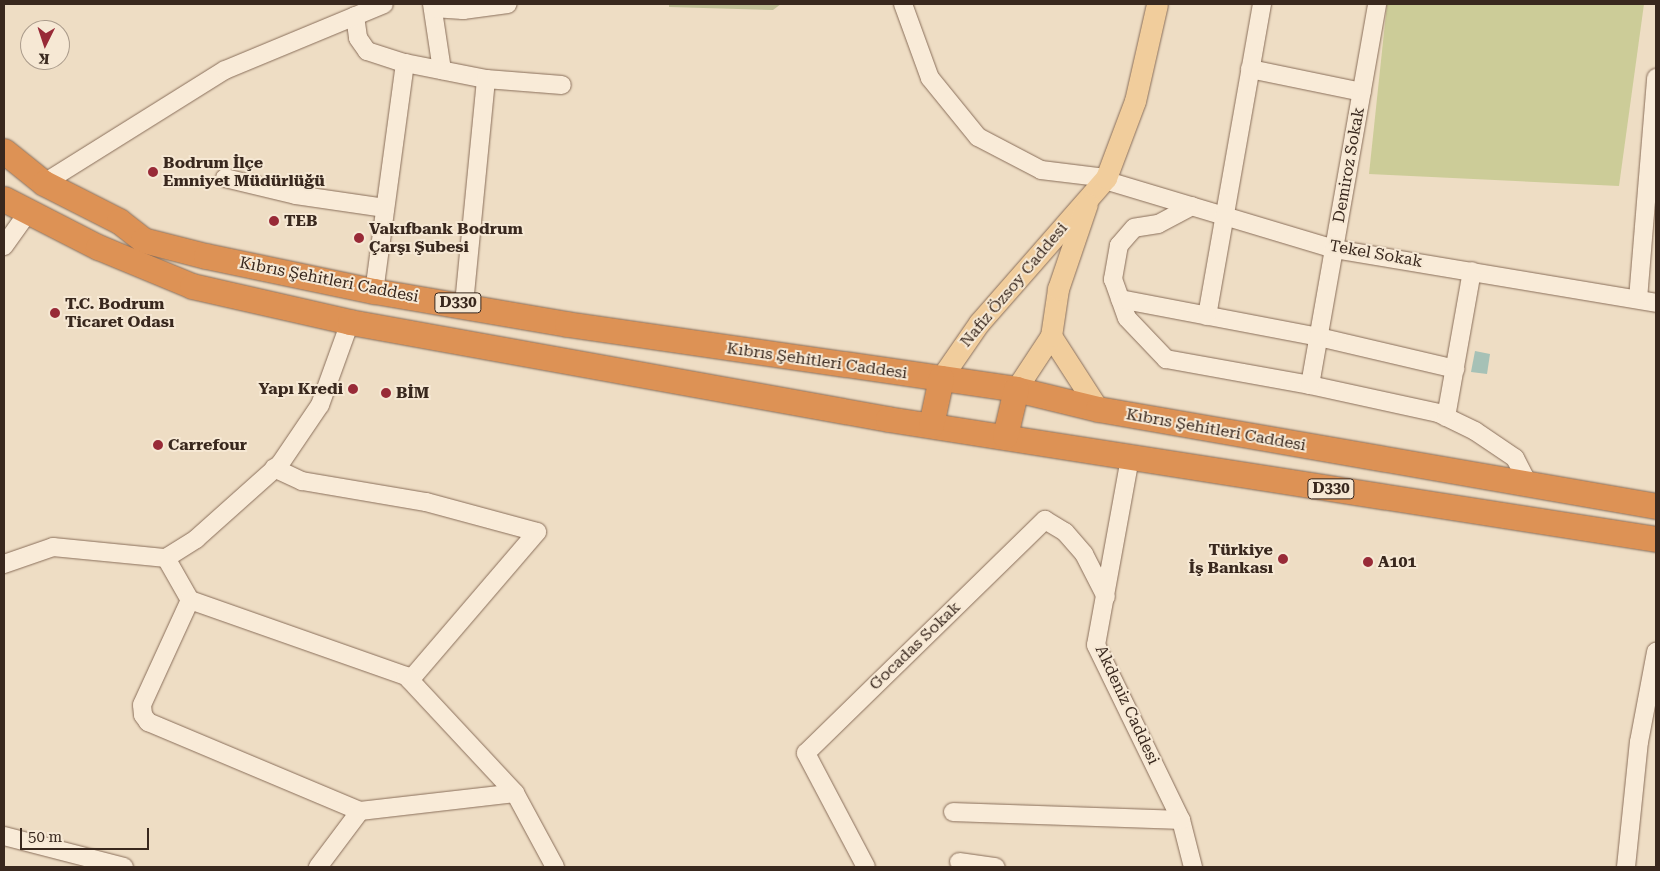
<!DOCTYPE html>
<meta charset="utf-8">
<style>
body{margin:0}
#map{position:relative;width:1660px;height:871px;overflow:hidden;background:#eeddc4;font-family:"Roboto Serif",serif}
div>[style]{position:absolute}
.green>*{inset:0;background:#cccc98}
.cemetery>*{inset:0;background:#c1c197}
.water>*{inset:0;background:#a6c1b6}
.roads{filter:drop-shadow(0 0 1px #896e5a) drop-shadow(0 0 1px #896e5a)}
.minor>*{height:18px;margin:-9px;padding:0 9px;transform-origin:9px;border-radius:9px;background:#f9ebd8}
.major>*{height:21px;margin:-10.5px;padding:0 10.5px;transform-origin:10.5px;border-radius:10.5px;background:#f1cd9c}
.highway>*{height:25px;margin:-12.5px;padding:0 12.5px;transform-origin:12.5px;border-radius:12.5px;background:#dd9255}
.dots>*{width:14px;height:14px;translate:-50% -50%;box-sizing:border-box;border:2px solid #f6e8d4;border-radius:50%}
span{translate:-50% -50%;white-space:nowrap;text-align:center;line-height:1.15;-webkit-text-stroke:4px #f6e8d4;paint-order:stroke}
.shield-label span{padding:1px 4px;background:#f6e8d4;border:1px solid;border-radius:4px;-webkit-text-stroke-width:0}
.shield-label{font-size:15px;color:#39281e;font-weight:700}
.poi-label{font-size:16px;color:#39281e;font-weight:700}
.left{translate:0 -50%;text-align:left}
.right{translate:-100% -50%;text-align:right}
.street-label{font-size:16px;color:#39281e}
.frame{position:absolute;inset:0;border:5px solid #39281e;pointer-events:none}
.north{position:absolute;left:20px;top:20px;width:50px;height:50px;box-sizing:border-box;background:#f6e8d4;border:1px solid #aa9b8b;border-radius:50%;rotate:184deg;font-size:14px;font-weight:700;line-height:20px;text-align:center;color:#39281e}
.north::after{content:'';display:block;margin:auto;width:18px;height:22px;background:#982a37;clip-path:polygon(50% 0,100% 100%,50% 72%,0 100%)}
.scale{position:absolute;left:20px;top:828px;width:129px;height:22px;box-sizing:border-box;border:2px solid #39281e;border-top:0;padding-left:6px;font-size:15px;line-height:18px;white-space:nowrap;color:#39281e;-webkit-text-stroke:4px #f6e8d4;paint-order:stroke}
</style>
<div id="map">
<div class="green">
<i style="clip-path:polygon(1387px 4px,1644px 4px,1619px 186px,1369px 174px)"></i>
</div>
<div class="cemetery">
<i style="clip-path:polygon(669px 4px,781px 4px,773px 10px,669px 7px)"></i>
</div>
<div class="water">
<i style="clip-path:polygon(1475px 351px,1490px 354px,1487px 374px,1471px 372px)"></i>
</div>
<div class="roads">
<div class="minor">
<i style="left:432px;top:4px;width:67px;rotate:81.4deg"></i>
<i style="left:903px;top:4px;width:79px;rotate:70deg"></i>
<i style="left:930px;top:78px;width:76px;rotate:50.9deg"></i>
<i style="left:978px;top:137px;width:71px;rotate:27.6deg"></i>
<i style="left:1041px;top:170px;width:65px;rotate:7deg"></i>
<i style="left:433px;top:8px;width:30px;rotate:4deg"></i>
<i style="left:463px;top:10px;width:45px;rotate:-7.6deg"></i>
<i style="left:355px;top:16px;width:22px;rotate:82deg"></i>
<i style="left:358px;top:38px;width:16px;rotate:55deg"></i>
<i style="left:367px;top:51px;width:40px;rotate:18deg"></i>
<i style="left:405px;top:63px;width:230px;rotate:97.7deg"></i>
<i style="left:405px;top:63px;width:83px;rotate:11.2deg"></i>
<i style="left:486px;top:79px;width:76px;rotate:4.5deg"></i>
<i style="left:1250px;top:69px;width:114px;rotate:11.6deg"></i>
<i style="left:225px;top:178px;width:73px;rotate:13.5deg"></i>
<i style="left:296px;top:195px;width:90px;rotate:8.3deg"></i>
<i style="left:1101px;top:179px;width:244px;rotate:16.7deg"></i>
<i style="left:1335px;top:249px;width:326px;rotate:9.5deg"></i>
<i style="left:44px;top:183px;width:213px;rotate:-32deg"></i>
<i style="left:225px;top:70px;width:172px;rotate:-22.5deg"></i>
<i style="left:1192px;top:206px;width:38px;rotate:152deg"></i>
<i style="left:1158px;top:224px;width:24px;rotate:171deg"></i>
<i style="left:1134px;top:228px;width:23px;rotate:131deg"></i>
<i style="left:1119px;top:245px;width:35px;rotate:100deg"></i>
<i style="left:1113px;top:279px;width:41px;rotate:70.3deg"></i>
<i style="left:1127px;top:318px;width:57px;rotate:46.4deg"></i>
<i style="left:1166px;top:359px;width:146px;rotate:10.2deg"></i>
<i style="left:1310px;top:385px;width:131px;rotate:12.3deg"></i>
<i style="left:1438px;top:413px;width:41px;rotate:25.9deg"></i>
<i style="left:1475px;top:431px;width:48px;rotate:34deg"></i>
<i style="left:1515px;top:458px;width:29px;rotate:63deg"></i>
<i style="left:4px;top:246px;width:43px;rotate:-54.5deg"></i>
<i style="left:1120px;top:299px;width:203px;rotate:10.8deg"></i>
<i style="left:1319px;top:337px;width:140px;rotate:13.2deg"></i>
<i style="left:1638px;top:299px;width:222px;rotate:-85.3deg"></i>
<i style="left:464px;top:304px;width:226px;rotate:-84.4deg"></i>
<i style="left:1207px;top:316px;width:317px;rotate:-80deg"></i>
<i style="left:1310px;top:385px;width:387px;rotate:-80deg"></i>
<i style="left:1446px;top:417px;width:148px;rotate:-79.9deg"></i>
<i style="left:1130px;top:458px;width:190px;rotate:100.3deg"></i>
<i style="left:1096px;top:645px;width:195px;rotate:64.1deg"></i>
<i style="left:1181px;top:820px;width:49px;rotate:75.7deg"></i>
<i style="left:274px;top:468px;width:31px;rotate:25deg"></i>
<i style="left:302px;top:481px;width:126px;rotate:9.6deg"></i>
<i style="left:426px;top:502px;width:115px;rotate:15.1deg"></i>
<i style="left:537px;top:532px;width:195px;rotate:130.6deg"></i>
<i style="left:166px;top:558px;width:48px;rotate:60.3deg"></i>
<i style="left:190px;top:600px;width:229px;rotate:19.4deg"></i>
<i style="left:406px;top:676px;width:160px;rotate:47deg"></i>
<i style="left:515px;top:793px;width:84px;rotate:61.6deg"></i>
<i style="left:4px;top:564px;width:52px;rotate:-19.1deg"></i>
<i style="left:53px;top:547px;width:114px;rotate:5.6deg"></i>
<i style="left:166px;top:558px;width:36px;rotate:-32deg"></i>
<i style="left:196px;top:539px;width:113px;rotate:-41.8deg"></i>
<i style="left:280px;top:464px;width:71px;rotate:-55.9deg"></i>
<i style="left:320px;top:405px;width:88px;rotate:-70.1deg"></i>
<i style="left:190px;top:600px;width:115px;rotate:114.6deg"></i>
<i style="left:142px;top:705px;width:10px;rotate:84deg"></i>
<i style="left:143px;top:715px;width:9px;rotate:54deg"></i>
<i style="left:148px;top:722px;width:230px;rotate:22.8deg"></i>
<i style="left:360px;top:811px;width:156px;rotate:-6.6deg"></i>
<i style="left:953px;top:812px;width:228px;rotate:2deg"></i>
<i style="left:4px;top:836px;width:124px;rotate:14.5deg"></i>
<i style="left:959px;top:862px;width:37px;rotate:8deg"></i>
<i style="left:318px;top:867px;width:70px;rotate:-53.1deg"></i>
<i style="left:866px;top:867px;width:129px;rotate:-117.8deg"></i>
<i style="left:806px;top:753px;width:334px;rotate:-44.3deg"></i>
<i style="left:1045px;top:520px;width:23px;rotate:31deg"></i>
<i style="left:1065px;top:532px;width:29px;rotate:49deg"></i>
<i style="left:1084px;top:554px;width:48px;rotate:62.9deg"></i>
<i style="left:1626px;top:867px;width:126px;rotate:-84.1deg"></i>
<i style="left:1639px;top:742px;width:92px;rotate:-79.3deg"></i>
</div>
<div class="major">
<i style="left:1051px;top:336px;width:87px;rotate:57.2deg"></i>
<i style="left:941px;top:378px;width:67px;rotate:-55.4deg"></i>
<i style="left:979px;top:323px;width:193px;rotate:-48.8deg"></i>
<i style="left:1106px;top:178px;width:82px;rotate:-69.4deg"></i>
<i style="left:1135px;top:101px;width:99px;rotate:-77.2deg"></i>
<i style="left:1016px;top:389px;width:64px;rotate:-56.6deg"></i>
<i style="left:1051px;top:336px;width:48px;rotate:-81.5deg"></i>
<i style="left:1058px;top:289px;width:90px;rotate:-71.2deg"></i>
</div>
<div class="highway">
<i style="left:4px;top:151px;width:51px;rotate:38.7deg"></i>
<i style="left:44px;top:183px;width:84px;rotate:26.9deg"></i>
<i style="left:119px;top:221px;width:31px;rotate:38deg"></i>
<i style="left:143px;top:240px;width:65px;rotate:14.3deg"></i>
<i style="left:206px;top:256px;width:172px;rotate:11.8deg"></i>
<i style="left:374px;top:291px;width:196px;rotate:9.7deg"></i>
<i style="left:567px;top:324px;width:454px;rotate:8.2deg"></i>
<i style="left:1016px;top:389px;width:84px;rotate:13.7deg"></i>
<i style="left:1098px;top:409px;width:566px;rotate:9.86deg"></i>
<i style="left:4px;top:199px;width:106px;rotate:27.1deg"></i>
<i style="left:98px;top:247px;width:102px;rotate:22.5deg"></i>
<i style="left:192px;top:286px;width:162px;rotate:12.8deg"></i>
<i style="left:350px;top:322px;width:547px;rotate:10.22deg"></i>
<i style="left:888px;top:419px;width:777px;rotate:8.88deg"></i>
<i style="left:931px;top:425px;width:48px;rotate:-78deg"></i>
<i style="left:1005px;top:436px;width:48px;rotate:-76.8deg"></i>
</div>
</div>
<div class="dots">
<i style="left:153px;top:172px;background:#982a37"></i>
<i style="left:274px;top:221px;background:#982a37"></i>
<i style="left:359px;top:238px;background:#982a37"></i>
<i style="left:55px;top:313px;background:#982a37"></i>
<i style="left:353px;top:389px;background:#982a37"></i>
<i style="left:386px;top:393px;background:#982a37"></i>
<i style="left:158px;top:445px;background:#982a37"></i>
<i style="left:1283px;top:559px;background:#982a37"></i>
<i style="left:1368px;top:562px;background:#982a37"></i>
</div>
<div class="shield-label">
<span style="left:458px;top:303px">D330</span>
<span style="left:1331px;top:489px">D330</span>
</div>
<div class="poi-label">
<span class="left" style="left:163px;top:172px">Bodrum İlçe<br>Emniyet Müdürlüğü</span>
<span class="left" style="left:284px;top:221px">TEB</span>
<span class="left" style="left:369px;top:238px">Vakıfbank Bodrum<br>Çarşı Şubesi</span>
<span class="left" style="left:65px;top:313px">T.C. Bodrum<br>Ticaret Odası</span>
<span class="right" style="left:343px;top:389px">Yapı Kredi</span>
<span class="left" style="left:396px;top:393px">BİM</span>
<span class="left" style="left:168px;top:445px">Carrefour</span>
<span class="right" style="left:1273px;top:559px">Türkiye<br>İş Bankası</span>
<span class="left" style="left:1378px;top:562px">A101</span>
</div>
<div class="street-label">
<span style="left:1349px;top:165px;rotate:-80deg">Demiroz Sokak</span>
<span style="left:1376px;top:254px;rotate:10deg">Tekel Sokak</span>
<span style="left:329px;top:280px;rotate:11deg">Kıbrıs Şehitleri Caddesi</span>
<span style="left:1014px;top:285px;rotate:-50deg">Nafiz Özsoy Caddesi</span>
<span style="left:817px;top:361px;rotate:8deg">Kıbrıs Şehitleri Caddesi</span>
<span style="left:1216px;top:430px;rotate:10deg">Kıbrıs Şehitleri Caddesi</span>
<span style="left:915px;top:646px;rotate:-44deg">Gocadas Sokak</span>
<span style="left:1127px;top:705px;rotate:65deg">Akdeniz Caddesi</span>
</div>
<div class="frame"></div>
<div class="north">K</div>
<div class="scale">50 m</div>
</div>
